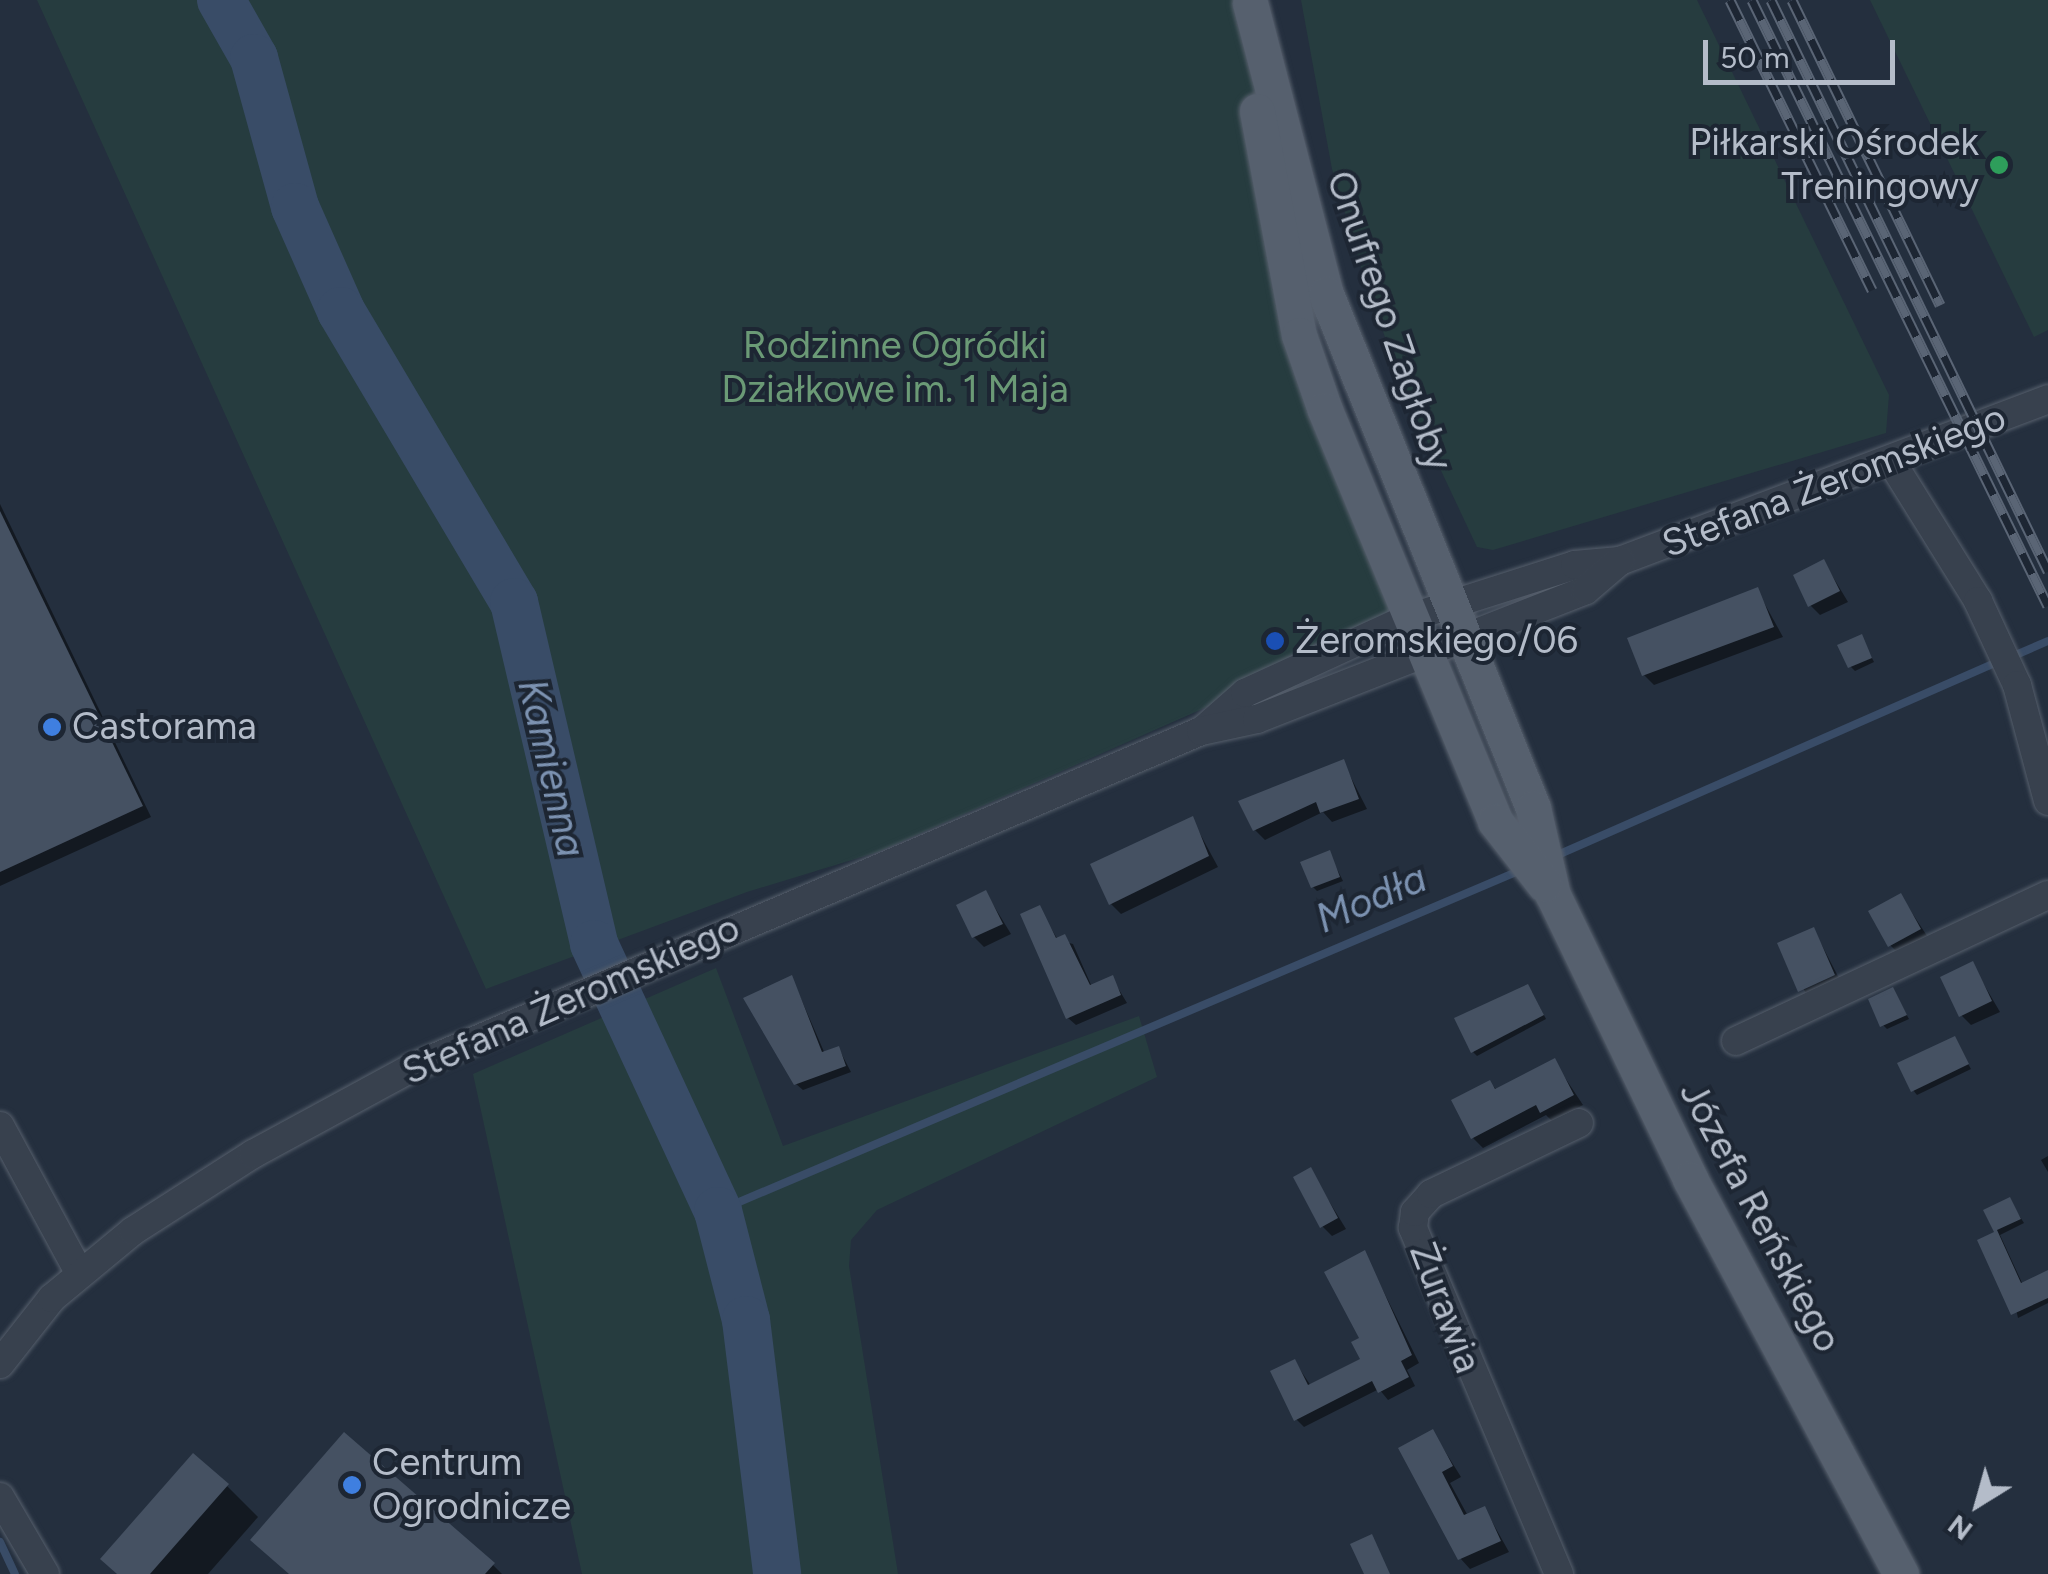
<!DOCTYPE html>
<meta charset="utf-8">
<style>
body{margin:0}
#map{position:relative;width:2048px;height:1574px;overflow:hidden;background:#242f3e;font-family:Figtree,sans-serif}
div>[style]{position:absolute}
.green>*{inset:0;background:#263c3f}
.shadow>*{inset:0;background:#0007}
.stream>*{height:8px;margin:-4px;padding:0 4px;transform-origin:4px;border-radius:4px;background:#394c67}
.river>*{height:48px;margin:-24px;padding:0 24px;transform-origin:24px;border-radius:24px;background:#394c67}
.building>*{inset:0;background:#455162}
.roads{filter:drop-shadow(0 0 2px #565f6c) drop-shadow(0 0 2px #565f6c)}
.minor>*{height:28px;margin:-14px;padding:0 14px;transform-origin:14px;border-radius:14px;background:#38414e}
.major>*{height:35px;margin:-17.5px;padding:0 17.5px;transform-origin:17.5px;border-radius:17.5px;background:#56606e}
.rail>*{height:11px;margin-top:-5.5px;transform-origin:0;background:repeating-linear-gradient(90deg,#1d2633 0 22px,#5a6575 0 44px);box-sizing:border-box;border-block:2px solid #5a6575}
.dots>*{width:28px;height:28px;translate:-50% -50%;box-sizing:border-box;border:5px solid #1d2633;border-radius:50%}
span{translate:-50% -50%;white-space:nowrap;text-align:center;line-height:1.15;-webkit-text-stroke:8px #1d2633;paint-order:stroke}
.poi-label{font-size:38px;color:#b4bcc9}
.right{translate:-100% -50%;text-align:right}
.left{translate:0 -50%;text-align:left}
.street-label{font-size:38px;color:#b4bcc9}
.park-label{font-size:38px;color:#6b9a76}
.water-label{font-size:40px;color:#7c92b1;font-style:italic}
.north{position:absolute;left:1928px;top:1454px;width:100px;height:100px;-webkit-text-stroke:8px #1d2633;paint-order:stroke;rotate:217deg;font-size:28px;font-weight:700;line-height:40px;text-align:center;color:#b4bcc9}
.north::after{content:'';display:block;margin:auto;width:35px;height:45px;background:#b4bcc9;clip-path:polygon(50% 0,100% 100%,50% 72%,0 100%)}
.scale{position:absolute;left:1703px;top:40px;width:192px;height:45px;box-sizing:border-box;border:5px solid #b4bcc9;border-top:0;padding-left:12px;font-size:30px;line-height:35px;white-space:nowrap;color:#b4bcc9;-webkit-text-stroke:8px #1d2633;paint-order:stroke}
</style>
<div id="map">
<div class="green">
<i style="clip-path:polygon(37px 0,1245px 0,1266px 175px,1409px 618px,878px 852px,747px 892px,486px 989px)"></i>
<i style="clip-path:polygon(1301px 0,1697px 0,1889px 395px,1886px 433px,1493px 550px,1477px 547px,1412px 409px,1369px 294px,1332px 169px)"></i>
<i style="clip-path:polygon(1870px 0,2048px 0,2048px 330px,2034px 337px)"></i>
<i style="clip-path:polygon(716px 968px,783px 1146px,1139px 1016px,1157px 1077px,877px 1210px,851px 1240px,849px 1266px,898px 1574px,582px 1574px,473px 1074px)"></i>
</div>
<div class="shadow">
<i style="clip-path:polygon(0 504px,151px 817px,0 886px)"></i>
<i style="clip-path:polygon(1824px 562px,1848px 602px,1820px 615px,1810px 605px)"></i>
<i style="clip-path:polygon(1757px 590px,1783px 637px,1654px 685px,1644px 675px)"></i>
<i style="clip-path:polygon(1861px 637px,1874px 662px,1855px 671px,1850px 666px)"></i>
<i style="clip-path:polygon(1343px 762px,1367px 809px,1332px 822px,1323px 812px,1265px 840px,1255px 830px)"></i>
<i style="clip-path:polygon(1192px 819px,1218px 867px,1121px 914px,1111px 904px)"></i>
<i style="clip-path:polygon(1329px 853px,1343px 881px,1317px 891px,1313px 887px)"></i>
<i style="clip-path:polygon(986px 893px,1011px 934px,984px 947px,974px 937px)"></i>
<i style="clip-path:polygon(1901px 896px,1929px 939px,1900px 955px,1890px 945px)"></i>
<i style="clip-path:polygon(1039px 908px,1058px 940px,1073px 944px,1092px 987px,1112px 978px,1127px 1003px,1076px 1025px,1068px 1018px)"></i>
<i style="clip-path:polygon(1814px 930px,1843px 986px,1810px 1001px,1780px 944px)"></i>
<i style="clip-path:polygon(1972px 964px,2000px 1012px,1971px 1025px,1961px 1015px)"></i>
<i style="clip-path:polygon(792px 978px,825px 1054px,839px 1049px,851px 1072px,803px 1090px,796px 1084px)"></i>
<i style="clip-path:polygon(1893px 990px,1909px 1019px,1887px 1029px,1883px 1025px)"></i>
<i style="clip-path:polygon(1532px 992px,1546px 1019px,1477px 1056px,1473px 1052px)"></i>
<i style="clip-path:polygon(1954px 1039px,1971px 1069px,1917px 1095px,1913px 1090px)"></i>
<i style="clip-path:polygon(1554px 1061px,1583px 1105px,1552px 1121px,1546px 1115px,1483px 1148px,1473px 1138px,1490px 1083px,1498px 1091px)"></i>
<i style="clip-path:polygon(2048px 1156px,2048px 1172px,2041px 1160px)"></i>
<i style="clip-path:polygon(1310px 1170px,1346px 1229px,1332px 1236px,1322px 1226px)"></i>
<i style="clip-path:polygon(2009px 1200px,2024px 1223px,2000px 1235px,2023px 1285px,2048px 1279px,2048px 1303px,2018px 1318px,1998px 1233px,1986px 1211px)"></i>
<i style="clip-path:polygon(1365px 1254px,1419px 1363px,1407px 1370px,1415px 1386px,1388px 1400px,1379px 1389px,1304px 1427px,1296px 1419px,1295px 1362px,1311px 1386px,1363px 1360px)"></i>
<i style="clip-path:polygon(1433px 1432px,1461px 1477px,1450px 1483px,1468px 1516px,1485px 1509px,1509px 1552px,1470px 1569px,1460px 1558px)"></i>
<i style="clip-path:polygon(227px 1486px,258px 1517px,208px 1574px,119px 1574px)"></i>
<i style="clip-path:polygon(493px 1565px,502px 1574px,291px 1574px)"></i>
</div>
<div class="stream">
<i style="left:2011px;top:657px;width:40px;rotate:-23.4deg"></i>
<i style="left:1553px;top:857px;width:486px;rotate:-23.7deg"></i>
<i style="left:718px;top:1211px;width:872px;rotate:-23.01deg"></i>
<i style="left:0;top:1542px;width:35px;rotate:65deg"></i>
</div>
<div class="river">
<i style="left:221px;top:0;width:67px;rotate:60.4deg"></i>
<i style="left:254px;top:58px;width:155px;rotate:74.6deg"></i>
<i style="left:295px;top:207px;width:114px;rotate:66.1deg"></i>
<i style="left:341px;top:311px;width:339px;rotate:59.3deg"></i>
<i style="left:514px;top:602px;width:351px;rotate:76.8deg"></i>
<i style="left:594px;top:944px;width:294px;rotate:65.1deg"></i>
<i style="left:718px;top:1211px;width:113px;rotate:75.6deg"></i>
<i style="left:746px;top:1320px;width:256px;rotate:83deg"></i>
</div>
<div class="building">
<i style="clip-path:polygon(0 511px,143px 806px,0 872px)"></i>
<i style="clip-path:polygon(1824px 559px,1840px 591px,1808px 607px,1793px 575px)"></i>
<i style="clip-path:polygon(1758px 587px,1774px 627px,1642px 676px,1627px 638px)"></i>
<i style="clip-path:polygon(1862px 634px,1872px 658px,1848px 668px,1837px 645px)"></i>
<i style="clip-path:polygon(1344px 759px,1359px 799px,1320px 813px,1316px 802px,1253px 831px,1238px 801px)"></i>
<i style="clip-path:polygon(1193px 816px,1209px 856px,1109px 905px,1090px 864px)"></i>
<i style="clip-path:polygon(1330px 850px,1340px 877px,1311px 888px,1300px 862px)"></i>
<i style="clip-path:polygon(986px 890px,1003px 924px,972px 938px,956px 905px)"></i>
<i style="clip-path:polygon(1901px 893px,1921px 929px,1888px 947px,1868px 911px)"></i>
<i style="clip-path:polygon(1040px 905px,1056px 938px,1065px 934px,1090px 985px,1113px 975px,1121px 995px,1066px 1019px,1020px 914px)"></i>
<i style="clip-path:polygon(1814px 927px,1835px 975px,1798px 992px,1777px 943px)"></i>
<i style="clip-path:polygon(1973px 961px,1992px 1001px,1959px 1017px,1940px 977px)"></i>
<i style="clip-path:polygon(792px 975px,822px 1052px,839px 1046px,846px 1066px,794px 1085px,743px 998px)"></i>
<i style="clip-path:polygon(1528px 984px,1544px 1015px,1471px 1053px,1454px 1018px)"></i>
<i style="clip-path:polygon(1893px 987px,1907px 1015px,1880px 1027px,1868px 999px)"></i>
<i style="clip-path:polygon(1955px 1036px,1969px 1064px,1911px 1092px,1897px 1063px)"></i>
<i style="clip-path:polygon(1555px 1058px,1574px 1095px,1540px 1113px,1536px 1105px,1471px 1139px,1451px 1100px,1490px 1080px,1495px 1089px)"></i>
<i style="clip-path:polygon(1311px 1167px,1338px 1218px,1320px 1228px,1293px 1177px)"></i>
<i style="clip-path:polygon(2010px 1197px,2021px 1219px,1997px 1230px,2021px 1283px,2048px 1270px,2048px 1298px,2011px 1315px,1977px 1240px,1994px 1232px,1983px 1210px)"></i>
<i style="clip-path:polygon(1365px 1250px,1412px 1355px,1401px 1361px,1409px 1377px,1378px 1393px,1372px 1381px,1294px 1421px,1270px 1371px,1295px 1359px,1308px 1385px,1360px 1359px,1351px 1342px,1359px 1338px,1324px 1272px)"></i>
<i style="clip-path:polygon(1433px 1429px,1453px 1466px,1442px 1472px,1464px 1515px,1485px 1506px,1501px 1541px,1458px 1560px,1398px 1448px)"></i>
<i style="clip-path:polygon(344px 1432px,495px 1563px,485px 1574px,289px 1574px,250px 1540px)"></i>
<i style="clip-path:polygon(193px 1453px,229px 1484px,150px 1574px,117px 1574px,100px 1559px)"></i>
<i style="clip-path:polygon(1372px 1534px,1390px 1574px,1364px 1574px,1350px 1544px)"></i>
</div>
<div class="roads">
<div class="minor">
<i style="left:1891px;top:461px;width:165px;rotate:58.1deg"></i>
<i style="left:1978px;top:601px;width:93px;rotate:65.1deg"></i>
<i style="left:2017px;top:685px;width:120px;rotate:75deg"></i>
<i style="left:1203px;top:730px;width:56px;rotate:-41.4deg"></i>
<i style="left:1245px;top:693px;width:180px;rotate:-24.6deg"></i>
<i style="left:1409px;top:618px;width:174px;rotate:-17.7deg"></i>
<i style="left:1575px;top:565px;width:45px;rotate:-5.1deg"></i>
<i style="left:1620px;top:561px;width:458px;rotate:-20.7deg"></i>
<i style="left:1736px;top:1041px;width:344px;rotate:-25.1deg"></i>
<i style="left:0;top:1126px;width:166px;rotate:61.6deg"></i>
<i style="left:0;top:1364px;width:84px;rotate:-51.8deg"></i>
<i style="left:52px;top:1298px;width:105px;rotate:-39.6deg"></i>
<i style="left:133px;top:1231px;width:143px;rotate:-32.7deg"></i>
<i style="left:253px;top:1154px;width:182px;rotate:-28.5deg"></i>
<i style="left:413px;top:1067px;width:857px;rotate:-23.09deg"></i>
<i style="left:1201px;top:731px;width:57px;rotate:-12.1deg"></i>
<i style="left:1257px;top:719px;width:353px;rotate:-21.4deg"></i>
<i style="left:1586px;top:590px;width:45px;rotate:-40.5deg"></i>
<i style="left:0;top:1497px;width:89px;rotate:59.7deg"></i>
<i style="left:1559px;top:1574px;width:376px;rotate:-112.9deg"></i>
<i style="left:1413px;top:1228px;width:16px;rotate:-83deg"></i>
<i style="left:1415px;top:1212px;width:24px;rotate:-48deg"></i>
<i style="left:1431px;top:1194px;width:164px;rotate:-25.6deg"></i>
</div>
<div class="major">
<i style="left:1250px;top:3px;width:301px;rotate:75.4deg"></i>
<i style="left:1326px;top:294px;width:554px;rotate:68.06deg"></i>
<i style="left:1533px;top:808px;width:89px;rotate:77.1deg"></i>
<i style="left:1553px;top:895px;width:315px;rotate:64.2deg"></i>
<i style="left:1690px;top:1179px;width:448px;rotate:61.9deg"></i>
<i style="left:1257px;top:111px;width:228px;rotate:79.4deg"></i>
<i style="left:1299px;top:335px;width:79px;rotate:70.9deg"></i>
<i style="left:1325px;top:410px;width:445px;rotate:67.5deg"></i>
<i style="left:1495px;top:821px;width:80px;rotate:52.1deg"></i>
</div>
</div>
<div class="rail">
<i style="left:1730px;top:0;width:323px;rotate:63.9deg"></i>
<i style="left:1752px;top:0;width:674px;rotate:63.97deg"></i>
<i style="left:1771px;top:0;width:635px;rotate:64.12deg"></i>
<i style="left:1792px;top:0;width:339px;rotate:64.1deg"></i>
</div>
<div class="dots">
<i style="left:1999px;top:165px;background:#2e9e5b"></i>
<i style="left:1275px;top:641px;background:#1a4fb4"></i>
<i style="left:52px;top:727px;background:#3f7fe0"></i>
<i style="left:352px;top:1485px;background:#3f7fe0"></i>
</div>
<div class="poi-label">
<span class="right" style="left:1979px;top:165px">Piłkarski Ośrodek<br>Treningowy</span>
<span class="left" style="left:1295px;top:641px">Żeromskiego/06</span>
<span class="left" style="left:72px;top:727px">Castorama</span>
<span class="left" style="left:372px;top:1485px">Centrum<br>Ogrodnicze</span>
</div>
<div class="street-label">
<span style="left:1389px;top:321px;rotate:71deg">Onufrego Zagłoby</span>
<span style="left:1834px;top:481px;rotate:-21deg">Stefana Żeromskiego</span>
<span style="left:571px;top:1000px;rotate:-24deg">Stefana Żeromskiego</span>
<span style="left:1760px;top:1217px;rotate:62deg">Józefa Reńskiego</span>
<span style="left:1445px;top:1308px;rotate:69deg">Żurawia</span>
</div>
<div class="park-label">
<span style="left:895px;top:368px">Rodzinne Ogródki<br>Działkowe im. 1 Maja</span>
</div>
<div class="water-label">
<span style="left:552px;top:768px;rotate:77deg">Kamienna</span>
<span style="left:1371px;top:898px;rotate:-23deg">Modła</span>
</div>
<div class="north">N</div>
<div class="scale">50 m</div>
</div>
